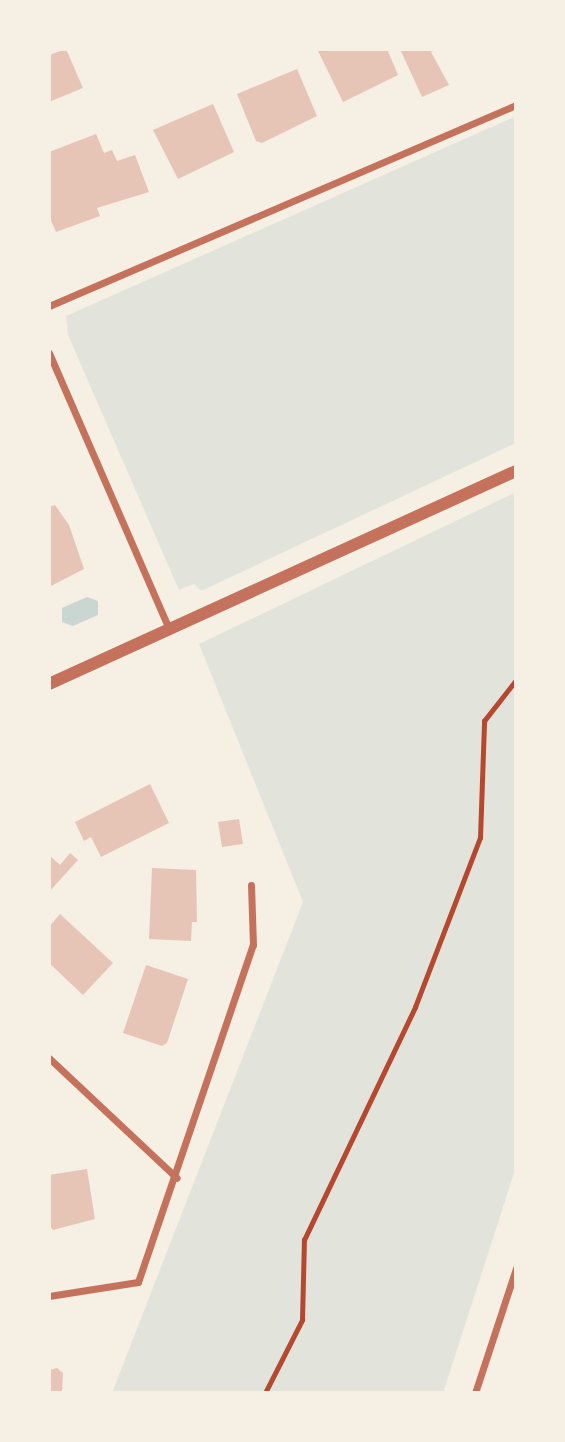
<!DOCTYPE html>
<style>
body{margin:0}
#map{position:relative;width:565px;height:1442px;overflow:hidden;background:#f6efe4;font-family:"Fira Sans",sans-serif}
div>[style]{position:absolute}
.green>*{inset:0;background:#e2e4dc}
.water>*{inset:0;background:#c9d6d2}
.building>*{inset:0;background:#e6c5b7}
.path>*{height:4.5px;margin:-2.25px;padding:0 2.25px;transform-origin:2.25px;border-radius:2.25px;background:#b5482f}
.minor>*{height:7px;margin:-3.5px;padding:0 3.5px;transform-origin:3.5px;border-radius:3.5px;background:#c5725c}
.tertiary>*{height:12px;margin:-6px;padding:0 6px;transform-origin:6px;border-radius:6px;background:#c5725c}
span{translate:-50% -50%;white-space:nowrap;text-align:center;line-height:1.15;-webkit-text-stroke:7px #f6efe4;paint-order:stroke}
.frame{position:absolute;inset:0;border:51px solid #f6efe4;pointer-events:none}
</style>
<div id="map">
<div class="green">
<i style="clip-path:polygon(516px 116px,516px 443px,201px 591px,194px 584px,179px 590px,68px 335px,66px 316px)"></i>
<i style="clip-path:polygon(516px 492px,516px 1167px,443px 1393px,112px 1393px,303px 902px,199px 644px)"></i>
</div>
<div class="water">
<i style="clip-path:polygon(87px 597px,98px 601px,98px 615px,73px 626px,62px 622px,62px 608px)"></i>
</div>
<div class="building">
<i style="clip-path:polygon(66px 49px,83px 88px,49px 102px,49px 55px)"></i>
<i style="clip-path:polygon(317px 49px,387px 49px,398px 75px,343px 102px)"></i>
<i style="clip-path:polygon(400px 49px,438px 49px,431px 52px,449px 85px,422px 97px)"></i>
<i style="clip-path:polygon(297px 69px,317px 116px,262px 143px,256px 141px,237px 94px)"></i>
<i style="clip-path:polygon(213px 104px,234px 152px,178px 179px,153px 130px)"></i>
<i style="clip-path:polygon(96px 134px,104px 153px,112px 150px,117px 161px,135px 155px,149px 192px,97px 208px,100px 216px,56px 232px,49px 216px,49px 152px)"></i>
<i style="clip-path:polygon(55px 505px,69px 525px,84px 569px,49px 587px,49px 507px)"></i>
<i style="clip-path:polygon(150px 784px,169px 823px,101px 857px,91px 837px,84px 841px,75px 822px)"></i>
<i style="clip-path:polygon(239px 819px,243px 844px,222px 847px,218px 822px)"></i>
<i style="clip-path:polygon(70px 853px,78px 860px,49px 892px,49px 855px,60px 865px)"></i>
<i style="clip-path:polygon(152px 868px,196px 870px,197px 922px,192px 922px,191px 941px,149px 939px)"></i>
<i style="clip-path:polygon(60px 914px,113px 963px,83px 995px,49px 963px,49px 927px)"></i>
<i style="clip-path:polygon(146px 965px,188px 979px,167px 1043px,162px 1046px,123px 1033px)"></i>
<i style="clip-path:polygon(87px 1169px,95px 1219px,53px 1230px,49px 1225px,49px 1175px)"></i>
<i style="clip-path:polygon(57px 1368px,63px 1373px,62px 1393px,49px 1393px,49px 1370px)"></i>
</div>
<div class="path">
<i style="left:265px;top:1393px;width:82px;rotate:-63.1deg"></i>
<i style="left:302px;top:1320px;width:80px;rotate:-88.6deg"></i>
<i style="left:304px;top:1240px;width:258px;rotate:-64.5deg"></i>
<i style="left:415px;top:1007px;width:181px;rotate:-69deg"></i>
<i style="left:480px;top:838px;width:117px;rotate:-88deg"></i>
<i style="left:484px;top:721px;width:52px;rotate:-52deg"></i>
</div>
<div class="minor">
<i style="left:49px;top:306px;width:508px;rotate:-23.29deg"></i>
<i style="left:49px;top:353px;width:299px;rotate:66.5deg"></i>
<i style="left:49px;top:1058px;width:175px;rotate:43.2deg"></i>
<i style="left:49px;top:1296px;width:90px;rotate:-8.9deg"></i>
<i style="left:138px;top:1282px;width:356px;rotate:-71.2deg"></i>
<i style="left:253px;top:945px;width:60px;rotate:-91.9deg"></i>
<i style="left:475px;top:1393px;width:132px;rotate:-71.8deg"></i>
</div>
<div class="tertiary">
<i style="left:49px;top:684px;width:513px;rotate:-24.52deg"></i>
</div>
<div class="frame"></div>
</div>
